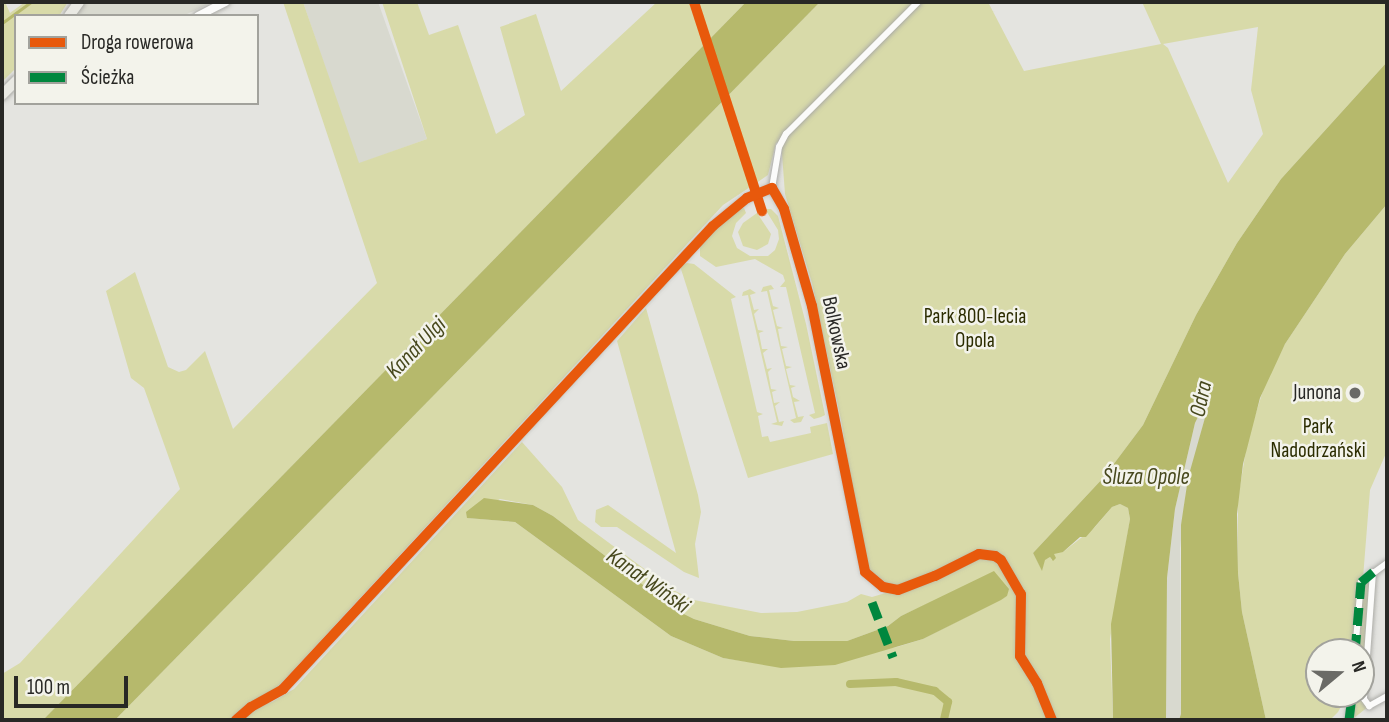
<!DOCTYPE html>
<meta charset="utf-8">
<style>
body{margin:0}
#map{position:relative;width:1389px;height:722px;overflow:hidden;background:#e4e4e0;font-family:"Sofia Sans Condensed",sans-serif}
div>[style]{position:absolute}
.built>*{inset:0;background:#d8d9cf}
.green>*{inset:0;background:#d8daa9}
.water>*{inset:0;background:#b6b96c}
.pier>*{inset:0;background:#e4e4e0}
.stream>*{height:2.5px;margin:-1.25px;padding:0 1.25px;transform-origin:1.25px;border-radius:1.25px;background:#b6b96c}
.canal>*{height:8px;margin:-4px;padding:0 4px;transform-origin:4px;border-radius:4px;background:#b6b96c}
.roads{filter:drop-shadow(0 0 2px #ababa7) drop-shadow(0 0 2px #ababa7)}
.minor>*{height:6px;margin:-3px;padding:0 3px;transform-origin:3px;border-radius:3px;background:#fbfbfa}
.tertiary>*{height:8px;margin:-4px;padding:0 4px;transform-origin:4px;border-radius:4px;background:#fbfbfa}
.primary>*{height:10px;margin:-5px;padding:0 5px;transform-origin:5px;border-radius:5px;background:#e9e9e3}
.quiet>*{height:9px;margin-top:-4.5px;transform-origin:0;background:repeating-linear-gradient(90deg,#00873e 0 18px,transparent 0 27px)}
.cycleway>*{height:10px;margin:-5px;padding:0 5px;transform-origin:5px;border-radius:5px;background:#e8590c}
.dots>*{width:19px;height:19px;translate:-50% -50%;box-sizing:border-box;border:4px solid #f3f3eb;border-radius:50%}
span{translate:-50% -50%;white-space:nowrap;text-align:center;line-height:1.15;-webkit-text-stroke:5px #f3f3eb;paint-order:stroke}
.park-label{font-size:21px;color:#2b2c00}
.street-label{font-size:21px;color:#282825}
.poi-label{font-size:21px;color:#282825}
.right{translate:-100% -50%;text-align:right}
.water-label{font-size:23px;color:#47481d;font-style:italic}
.frame{position:absolute;inset:0;border:4px solid #282825;pointer-events:none}
.legend{position:absolute;left:14px;top:14px;width:245px;height:91px;box-sizing:border-box;background:#f3f3eb;border:2px solid #a2a29c;margin:0;padding:9px 12px;list-style:none;font-size:21px;color:#282825}
.legend li{display:flex;align-items:center;gap:14px;height:35px}
.legend b{width:35px;border:2px solid #a2a29c}
.north{position:absolute;left:1305px;top:638px;width:70px;height:70px;box-sizing:border-box;background:#f3f3eb;border:2px solid #a2a29c;border-radius:50%;rotate:71deg;font-size:19px;font-weight:700;line-height:28px;text-align:center;color:#282825}
.north::after{content:'';display:block;margin:auto;width:24px;height:32px;background:#6a6a66;clip-path:polygon(50% 0,100% 100%,50% 72%,0 100%)}
.scale{position:absolute;left:14px;top:676px;width:114px;height:32px;box-sizing:border-box;border:4px solid #282825;border-top:0;padding-left:9px;font-size:21px;line-height:24px;white-space:nowrap;color:#282825;-webkit-text-stroke:5px #f3f3eb;paint-order:stroke}
</style>
<div id="map">
<div class="built">
<i style="clip-path:polygon(79px 2px,212px 2px,183px 16px,69px 16px)"></i>
<i style="clip-path:polygon(303px 2px,378px 2px,427px 139px,358px 164px)"></i>
<i style="clip-path:polygon(1206px 401px,1208px 407px,1186px 490px,1180px 549px,1181px 714px,1179px 720px,1166px 720px,1167px 578px,1175px 509px,1195px 423px)"></i>
</div>
<div class="green">
<i style="clip-path:polygon(2px 2px,5px 2px,10px 13px,25px 2px,68px 2px,59px 16px,16px 16px,16px 68px,2px 82px)"></i>
<i style="clip-path:polygon(283px 2px,303px 2px,359px 163px,427px 139px,382px 2px,417px 2px,429px 35px,458px 25px,496px 134px,525px 115px,500px 27px,536px 14px,561px 91px,657px 2px,746px 2px,43px 720px,2px 720px,2px 674px,20px 663px,180px 489px,144px 388px,131px 378px,106px 291px,135px 272px,168px 367px,179px 372px,186px 370px,205px 351px,233px 429px,377px 283px)"></i>
<i style="clip-path:polygon(evenodd,820px 2px,988px 2px,1024px 71px,1161px 44px,1142px 2px,1387px 2px,1387px 62px,1281px 179px,1237px 243px,1196px 315px,1143px 425px,1104px 477px,1033px 553px,1042px 570px,1044px 560px,1050px 557px,1052px 560px,1053px 554px,1059px 550px,1063px 552px,1095px 527px,1112px 507px,1120px 504px,1128px 508px,1130px 519px,1110px 639px,1113px 720px,1120px 720px,115px 720px,820px 2px,1258px 27px,1251px 90px,1263px 134px,1228px 183px,1168px 48px,1163px 44px,1258px 27px,820px 2px,781px 141px,785px 194px,812px 283px,841px 420px,864px 556px,869px 569px,890px 586px,889px 592px,872px 597px,861px 594px,847px 602px,797px 612px,761px 613px,694px 600px,673px 590px,578px 520px,562px 487px,522px 442px,294px 689px,272px 702px,262px 704px,723px 205px,768px 175px,776px 143px,781px 141px,820px 2px,500px 499px,533px 505px,553px 516px,676px 610px,694px 619px,750px 636px,794px 641px,847px 641px,888px 626px,901px 616px,936px 600px,1007px 596px,923px 639px,897px 647px,781px 667px,723px 658px,671px 636px,515px 522px,468px 518px,500px 499px)"></i>
<i style="clip-path:polygon(1387px 204px,1387px 451px,1370px 490px,1363px 578px,1373px 572px,1364px 699px,1369px 706px,1354px 718px,1354px 694px,1361px 694px,1361px 652px,1319px 652px,1319px 694px,1348px 694px,1338px 712px,1332px 718px,1266px 720px,1242px 612px,1238px 573px,1238px 499px,1248px 438px,1266px 381px,1285px 344px,1345px 254px)"></i>
<i style="clip-path:polygon(744px 208px,746px 213px,736px 223px,732px 236px,737px 248px,750px 256px,768px 256px,775px 250px,779px 239px,778px 230px,765px 209px,771px 209px,778px 216px,806px 324px,825px 415px,821px 417px,814px 419px,809px 415px,815px 413px,786px 287px,780px 287px,785px 281px,783px 275px,755px 259px,716px 267px,700px 256px,700px 246px,705px 239px,734px 210px)"></i>
<i style="clip-path:polygon(757px 213px,771px 234px,768px 244px,757px 250px,743px 246px,738px 232px,743px 223px)"></i>
<i style="clip-path:polygon(687px 263px,694px 264px,736px 297px,731px 299px,757px 412px,763px 414px,758px 416px,762px 437px,768px 436px,770px 442px,811px 433px,810px 427px,827px 423px,833px 454px,748px 478px,680px 266px)"></i>
<i style="clip-path:polygon(771px 285px,774px 289px,769px 290px,773px 306px,779px 308px,773px 310px,777px 326px,783px 328px,778px 329px,781px 346px,788px 347px,782px 349px,786px 366px,792px 367px,786px 369px,790px 385px,796px 386px,791px 388px,793px 397px,800px 401px,794px 402px,798px 417px,804px 416px,801px 422px,794px 423px,790px 420px,796px 418px,767px 291px,761px 292px,763px 287px)"></i>
<i style="clip-path:polygon(750px 289px,756px 293px,750px 295px,754px 310px,759px 309px,754px 314px,758px 330px,764px 331px,759px 333px,762px 349px,768px 349px,763px 353px,767px 369px,772px 368px,768px 372px,771px 389px,777px 390px,772px 392px,774px 403px,780px 402px,775px 406px,779px 422px,784px 421px,782px 426px,771px 424px,777px 422px,750px 305px,748px 295px,742px 296px,743px 292px)"></i>
<i style="clip-path:polygon(646px 308px,698px 495px,701px 512px,695px 544px,699px 578px,684px 572px,617px 527px,601px 527px,595px 522px,596px 510px,608px 505px,676px 553px,617px 341px)"></i>
</div>
<div class="water">
<i style="clip-path:polygon(746px 2px,820px 2px,115px 720px,43px 720px)"></i>
<i style="clip-path:polygon(1387px 62px,1387px 204px,1345px 254px,1285px 344px,1260px 398px,1243px 464px,1237px 514px,1238px 573px,1242px 612px,1266px 720px,1179px 720px,1181px 714px,1181px 525px,1188px 478px,1208px 407px,1206px 401px,1195px 423px,1175px 509px,1167px 578px,1166px 720px,1113px 720px,1111px 624px,1130px 519px,1128px 508px,1120px 504px,1112px 507px,1086px 537px,1080px 537px,1063px 552px,1054px 554px,1056px 558px,1053px 561px,1050px 557px,1045px 560px,1042px 571px,1033px 553px,1104px 477px,1143px 425px,1196px 315px,1237px 243px,1281px 179px)"></i>
<i style="clip-path:polygon(484px 498px,533px 505px,553px 516px,676px 610px,694px 619px,750px 636px,794px 641px,847px 641px,888px 626px,901px 616px,994px 571px,1009px 589px,1007px 596px,1001px 600px,923px 639px,835px 665px,781px 668px,723px 658px,671px 636px,515px 522px,467px 518px,466px 512px)"></i>
</div>
<div class="pier">
<i style="clip-path:polygon(708px 35px,729px 100px,724px 105px,702px 41px)"></i>
</div>
<div class="stream">
<i style="left:2px;top:23px;width:36px;rotate:-36deg"></i>
</div>
<div class="canal">
<i style="left:850px;top:684px;width:46px;rotate:-2.5deg"></i>
<i style="left:896px;top:682px;width:40px;rotate:13deg"></i>
<i style="left:935px;top:691px;width:17px;rotate:40deg"></i>
<i style="left:948px;top:702px;width:18px;rotate:103deg"></i>
</div>
<div class="roads">
<div class="minor">
<i style="left:772px;top:188px;width:42px;rotate:-80.3deg"></i>
<i style="left:779px;top:147px;width:15px;rotate:-62deg"></i>
<i style="left:786px;top:134px;width:187px;rotate:-45deg"></i>
<i style="left:1373px;top:572px;width:127px;rotate:94.1deg"></i>
<i style="left:1364px;top:699px;width:9px;rotate:54deg"></i>
<i style="left:1369px;top:706px;width:21px;rotate:-29deg"></i>
<i style="left:1355px;top:652px;width:70px;rotate:-85.1deg"></i>
<i style="left:1361px;top:582px;width:32px;rotate:-36deg"></i>
<i style="left:236px;top:720px;width:20px;rotate:-41deg"></i>
<i style="left:251px;top:707px;width:37px;rotate:-29deg"></i>
<i style="left:283px;top:689px;width:632px;rotate:-47.12deg"></i>
<i style="left:713px;top:226px;width:44px;rotate:-39.5deg"></i>
<i style="left:747px;top:198px;width:27px;rotate:-22deg"></i>
<i style="left:772px;top:188px;width:24px;rotate:60deg"></i>
<i style="left:784px;top:209px;width:101px;rotate:73.9deg"></i>
<i style="left:812px;top:306px;width:271px;rotate:78.7deg"></i>
<i style="left:865px;top:572px;width:23px;rotate:40deg"></i>
<i style="left:883px;top:587px;width:15px;rotate:11deg"></i>
<i style="left:898px;top:590px;width:40px;rotate:-21deg"></i>
<i style="left:935px;top:576px;width:49px;rotate:-26.6deg"></i>
<i style="left:979px;top:554px;width:16px;rotate:7deg"></i>
<i style="left:995px;top:556px;width:7px;rotate:34deg"></i>
<i style="left:1001px;top:560px;width:39px;rotate:60deg"></i>
<i style="left:1021px;top:594px;width:62px;rotate:90.9deg"></i>
<i style="left:1020px;top:656px;width:32px;rotate:58deg"></i>
<i style="left:1037px;top:683px;width:40px;rotate:68deg"></i>
<i style="left:1349px;top:720px;width:26px;rotate:-83deg"></i>
</div>
<div class="tertiary">
<i style="left:198px;top:16px;width:31px;rotate:-27deg"></i>
</div>
<div class="primary">
<i style="left:69px;top:16px;width:17px;rotate:-54deg"></i>
<i style="left:2px;top:95px;width:20px;rotate:-45deg"></i>
</div>
</div>
<div class="quiet">
<i style="left:872px;top:602px;width:59px;rotate:69.1deg"></i>
<i style="left:1355px;top:652px;width:70px;rotate:-85.1deg"></i>
<i style="left:1361px;top:582px;width:16px;rotate:-40deg"></i>
<i style="left:1349px;top:720px;width:26px;rotate:-83deg"></i>
</div>
<div class="cycleway">
<i style="left:694px;top:2px;width:220px;rotate:72deg"></i>
<i style="left:236px;top:720px;width:20px;rotate:-41deg"></i>
<i style="left:251px;top:707px;width:37px;rotate:-29deg"></i>
<i style="left:283px;top:689px;width:632px;rotate:-47.12deg"></i>
<i style="left:713px;top:226px;width:44px;rotate:-39.5deg"></i>
<i style="left:747px;top:198px;width:27px;rotate:-22deg"></i>
<i style="left:772px;top:188px;width:24px;rotate:60deg"></i>
<i style="left:784px;top:209px;width:101px;rotate:73.9deg"></i>
<i style="left:812px;top:306px;width:271px;rotate:78.7deg"></i>
<i style="left:865px;top:572px;width:23px;rotate:40deg"></i>
<i style="left:883px;top:587px;width:15px;rotate:11deg"></i>
<i style="left:898px;top:590px;width:40px;rotate:-21deg"></i>
<i style="left:935px;top:576px;width:49px;rotate:-26.6deg"></i>
<i style="left:979px;top:554px;width:16px;rotate:7deg"></i>
<i style="left:995px;top:556px;width:7px;rotate:34deg"></i>
<i style="left:1001px;top:560px;width:39px;rotate:60deg"></i>
<i style="left:1021px;top:594px;width:62px;rotate:90.9deg"></i>
<i style="left:1020px;top:656px;width:32px;rotate:58deg"></i>
<i style="left:1037px;top:683px;width:40px;rotate:68deg"></i>
</div>
<div class="dots">
<i style="left:1355px;top:393px;background:#6a6a66"></i>
</div>
<div class="park-label">
<span style="left:975px;top:329px">Park 800-lecia<br>Opola</span>
<span style="left:1318px;top:439px">Park<br>Nadodrzański</span>
</div>
<div class="street-label">
<span style="left:836px;top:333px;rotate:78deg">Bolkowska</span>
</div>
<div class="poi-label">
<span class="right" style="left:1341px;top:393px">Junona</span>
</div>
<div class="water-label">
<span style="left:416px;top:348px;rotate:-46deg">Kanał Ulgi</span>
<span style="left:1201px;top:399px;rotate:-78deg">Odra</span>
<span style="left:1146px;top:477px">Śluza Opole</span>
<span style="left:648px;top:581px;rotate:35deg">Kanał Wiński</span>
</div>
<div class="frame"></div>
<ul class="legend">
<li><b style="height:9px;background:#e8590c"></b>Droga rowerowa</li>
<li><b style="height:9px;background:#00873e"></b>Ścieżka</li>
</ul>
<div class="north">N</div>
<div class="scale">100 m</div>
</div>
